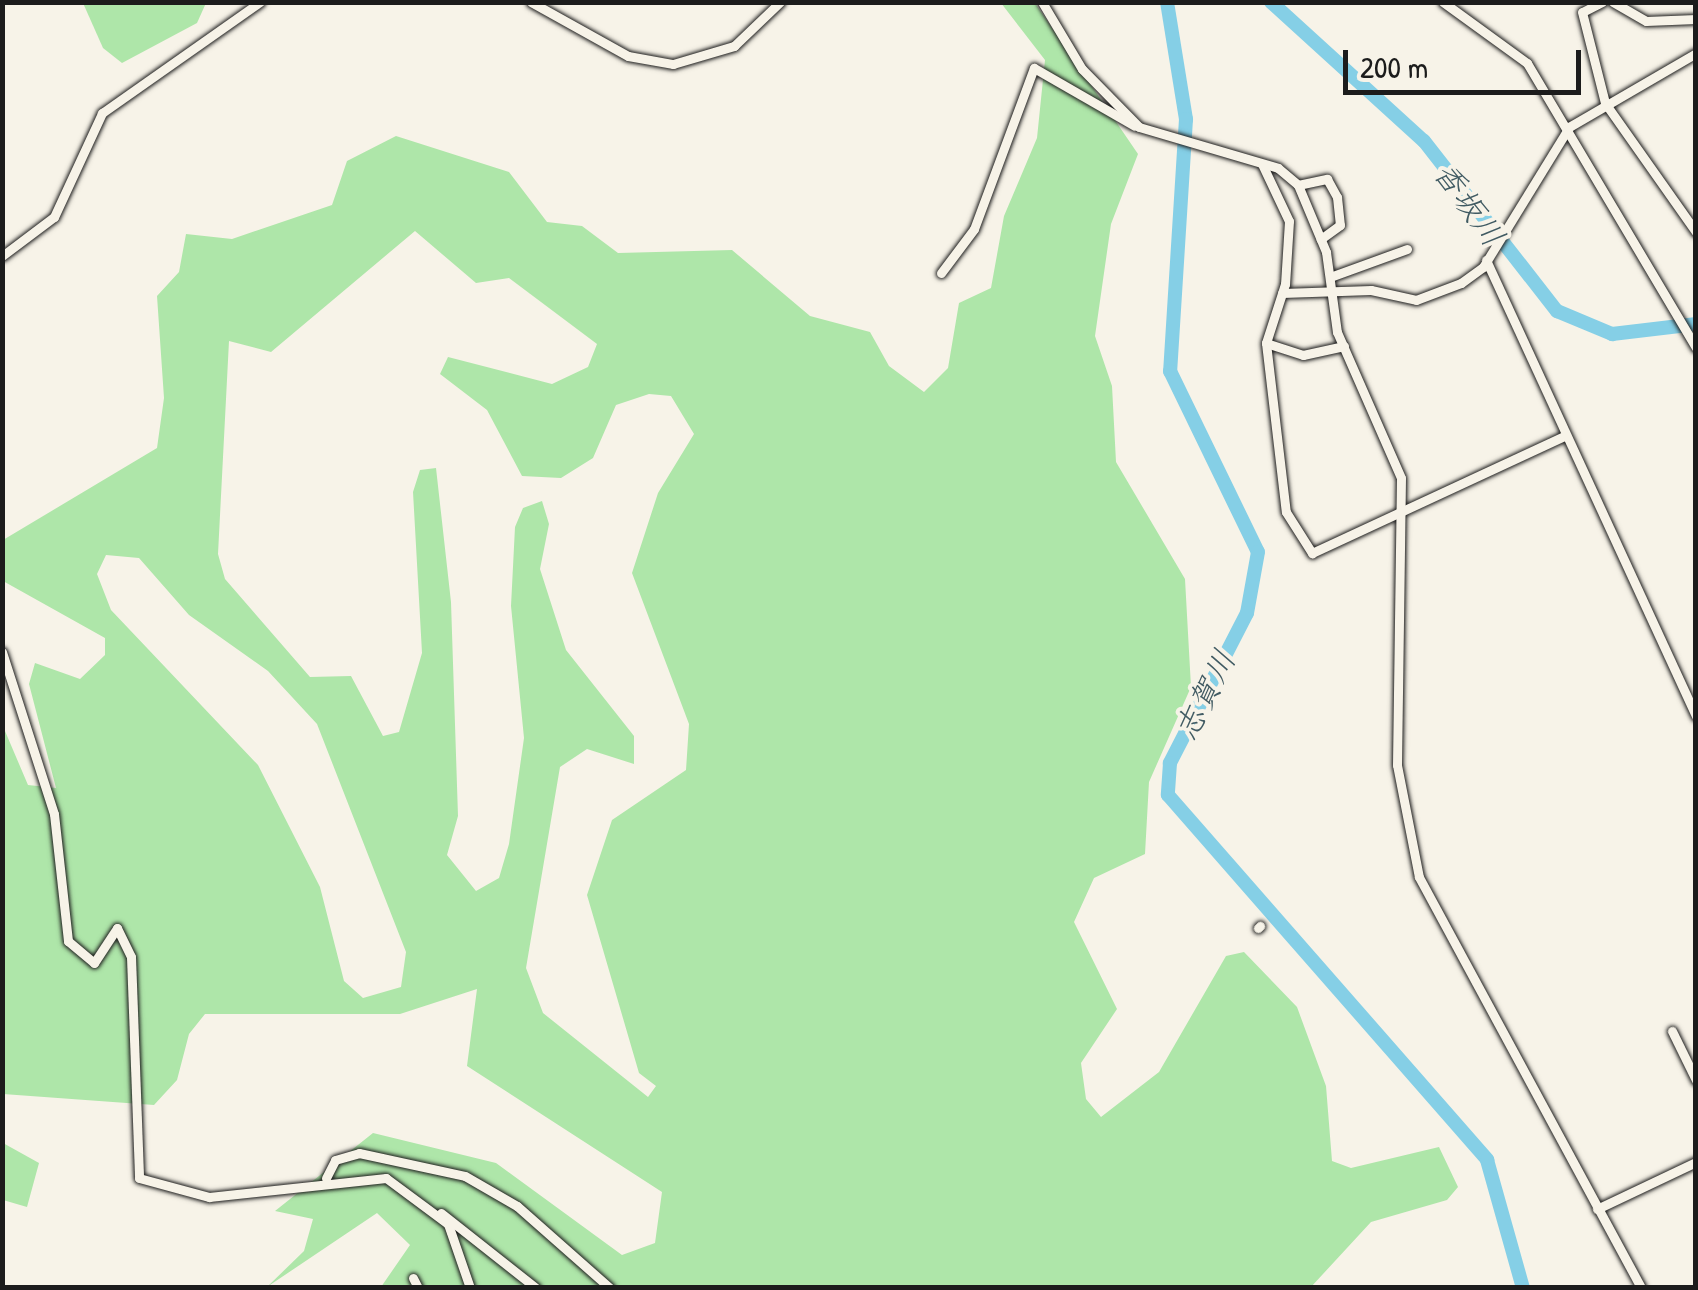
<!DOCTYPE html>
<meta charset="utf-8">
<style>
body{margin:0}
#map{position:relative;width:1698px;height:1290px;overflow:hidden;background:#f7f3e8;font-family:"Patrick Hand","Klee One",sans-serif}
div>[style]{position:absolute}
.green>*{inset:0;background:#aee6a9}
.river>*{height:14px;margin:-7px;padding:0 7px;transform-origin:7px;border-radius:7px;background:#85cfe6}
.roads{filter:drop-shadow(0 0 2px #1c1c1c) drop-shadow(0 0 2px #1c1c1c)}
.minor>*{height:9px;margin:-4.5px;padding:0 4.5px;transform-origin:4.5px;border-radius:4.5px;background:#f7f3e8}
span{translate:-50% -50%;white-space:nowrap;text-align:center;line-height:1.15;-webkit-text-stroke:8px #f7f3e8;paint-order:stroke}
.water-label{font-size:32px;color:#415b63;font-style:italic}
.frame{position:absolute;inset:0;border:5px solid #1c1c1c;pointer-events:none}
.scale{position:absolute;left:1343px;top:50px;width:238px;height:45px;box-sizing:border-box;border:5px solid #1c1c1c;border-top:0;padding-left:12px;font-size:30px;line-height:35px;white-space:nowrap;color:#1c1c1c;-webkit-text-stroke:8px #f7f3e8;paint-order:stroke}
</style>
<div id="map">
<div class="green">
<i style="clip-path:polygon(83px 3px,83px 2px,206px 3px,197px 23px,122px 63px,103px 48px)"></i>
<i style="clip-path:polygon(evenodd,1001px 3px,1035px 3px,1138px 154px,1111px 224px,1095px 336px,1112px 386px,1116px 462px,1185px 579px,1191px 687px,1149px 782px,1145px 854px,1094px 878px,1074px 922px,1117px 1009px,1081px 1063px,1086px 1099px,1101px 1117px,1159px 1072px,1226px 956px,1244px 952px,1297px 1007px,1326px 1086px,1332px 1161px,1351px 1168px,1439px 1147px,1458px 1187px,1447px 1200px,1371px 1222px,1311px 1287px,381px 1287px,410px 1245px,377px 1213px,267px 1287px,304px 1251px,313px 1219px,275px 1211px,373px 1133px,496px 1163px,622px 1255px,655px 1243px,662px 1192px,467px 1066px,477px 989px,400px 1014px,205px 1014px,189px 1034px,177px 1080px,154px 1105px,3px 1094px,2px 724px,28px 785px,56px 788px,29px 684px,35px 663px,80px 679px,105px 655px,105px 638px,3px 581px,3px 540px,157px 448px,164px 398px,157px 296px,179px 272px,186px 234px,232px 239px,332px 205px,347px 161px,396px 136px,509px 172px,547px 222px,582px 226px,618px 253px,732px 250px,810px 316px,870px 332px,889px 366px,924px 392px,948px 368px,959px 303px,991px 288px,1004px 216px,1037px 138px,1045px 60px,1001px 3px,415px 231px,476px 283px,509px 278px,597px 344px,588px 367px,552px 384px,448px 357px,440px 374px,487px 410px,522px 476px,561px 478px,593px 458px,616px 405px,649px 394px,671px 396px,694px 434px,658px 493px,632px 573px,689px 724px,686px 770px,612px 820px,587px 895px,639px 1073px,656px 1086px,648px 1097px,543px 1013px,526px 968px,560px 767px,587px 749px,634px 764px,634px 736px,566px 650px,540px 569px,549px 524px,542px 501px,523px 508px,515px 527px,511px 606px,524px 738px,509px 844px,499px 878px,476px 891px,447px 855px,458px 816px,451px 602px,436px 468px,420px 470px,413px 492px,422px 653px,399px 732px,383px 736px,351px 676px,310px 677px,225px 579px,218px 554px,229px 341px,271px 352px,415px 231px,1001px 3px,106px 555px,139px 558px,189px 615px,268px 671px,317px 724px,406px 952px,401px 987px,363px 998px,344px 981px,320px 887px,258px 765px,111px 610px,97px 574px,106px 555px)"></i>
<i style="clip-path:polygon(3px 1143px,39px 1163px,27px 1207px,3px 1200px)"></i>
</div>
<div class="river">
<i style="left:1167px;top:2px;width:119px;rotate:80.8deg"></i>
<i style="left:1186px;top:119px;width:253px;rotate:93.6deg"></i>
<i style="left:1170px;top:371px;width:201px;rotate:64.1deg"></i>
<i style="left:1258px;top:552px;width:62px;rotate:100.2deg"></i>
<i style="left:1247px;top:613px;width:169px;rotate:117.2deg"></i>
<i style="left:1170px;top:763px;width:32px;rotate:94deg"></i>
<i style="left:1168px;top:795px;width:485px;rotate:48.8deg"></i>
<i style="left:1487px;top:1160px;width:133px;rotate:74.3deg"></i>
<i style="left:1271px;top:2px;width:207px;rotate:42.3deg"></i>
<i style="left:1424px;top:141px;width:216px;rotate:52deg"></i>
<i style="left:1557px;top:311px;width:60px;rotate:22.7deg"></i>
<i style="left:1612px;top:334px;width:85px;rotate:-6.8deg"></i>
</div>
<div class="roads">
<div class="minor">
<i style="left:531px;top:2px;width:111px;rotate:29.1deg"></i>
<i style="left:628px;top:56px;width:46px;rotate:10.1deg"></i>
<i style="left:673px;top:64px;width:64px;rotate:-16.4deg"></i>
<i style="left:734px;top:46px;width:64px;rotate:-43.7deg"></i>
<i style="left:1042px;top:2px;width:78px;rotate:59.2deg"></i>
<i style="left:1082px;top:69px;width:81px;rotate:45.5deg"></i>
<i style="left:1139px;top:127px;width:145px;rotate:16.4deg"></i>
<i style="left:1278px;top:168px;width:26px;rotate:40deg"></i>
<i style="left:1298px;top:185px;width:73px;rotate:67.3deg"></i>
<i style="left:1326px;top:252px;width:81px;rotate:82.2deg"></i>
<i style="left:1337px;top:332px;width:159px;rotate:66.3deg"></i>
<i style="left:1401px;top:478px;width:287px;rotate:90.8deg"></i>
<i style="left:1397px;top:765px;width:114px;rotate:78.9deg"></i>
<i style="left:1419px;top:877px;width:467px;rotate:61.6deg"></i>
<i style="left:1443px;top:2px;width:104px;rotate:36deg"></i>
<i style="left:1527px;top:63px;width:331px;rotate:59.3deg"></i>
<i style="left:1602px;top:2px;width:22px;rotate:153deg"></i>
<i style="left:1582px;top:12px;width:94px;rotate:75.8deg"></i>
<i style="left:1605px;top:103px;width:158px;rotate:54.8deg"></i>
<i style="left:1613px;top:2px;width:38px;rotate:30deg"></i>
<i style="left:1646px;top:21px;width:50px;rotate:-2.3deg"></i>
<i style="left:1262px;top:164px;width:63px;rotate:64.7deg"></i>
<i style="left:1289px;top:221px;width:63px;rotate:93.6deg"></i>
<i style="left:1285px;top:284px;width:62px;rotate:107.9deg"></i>
<i style="left:1266px;top:343px;width:170px;rotate:83.3deg"></i>
<i style="left:1286px;top:512px;width:49px;rotate:57.6deg"></i>
<i style="left:1312px;top:553px;width:278px;rotate:-24.9deg"></i>
<i style="left:1298px;top:185px;width:30px;rotate:-12deg"></i>
<i style="left:1327px;top:179px;width:21px;rotate:61deg"></i>
<i style="left:1337px;top:197px;width:28px;rotate:84deg"></i>
<i style="left:1340px;top:225px;width:24px;rotate:144deg"></i>
<i style="left:2px;top:256px;width:65px;rotate:-36.9deg"></i>
<i style="left:54px;top:217px;width:115px;rotate:-65.2deg"></i>
<i style="left:102px;top:113px;width:193px;rotate:-35.1deg"></i>
<i style="left:1486px;top:260px;width:502px;rotate:65.27deg"></i>
<i style="left:941px;top:273px;width:55px;rotate:-53.1deg"></i>
<i style="left:974px;top:229px;width:172px;rotate:-69.6deg"></i>
<i style="left:1034px;top:68px;width:116px;rotate:29.9deg"></i>
<i style="left:1330px;top:277px;width:82px;rotate:-20deg"></i>
<i style="left:1282px;top:293px;width:89px;rotate:-1.9deg"></i>
<i style="left:1371px;top:290px;width:46px;rotate:12.5deg"></i>
<i style="left:1416px;top:300px;width:48px;rotate:-20.7deg"></i>
<i style="left:1461px;top:283px;width:27px;rotate:-36deg"></i>
<i style="left:1483px;top:267px;width:164px;rotate:-58.4deg"></i>
<i style="left:1569px;top:127px;width:147px;rotate:-30.2deg"></i>
<i style="left:1266px;top:343px;width:39px;rotate:18deg"></i>
<i style="left:1303px;top:355px;width:42px;rotate:-12.4deg"></i>
<i style="left:2px;top:652px;width:170px;rotate:72.2deg"></i>
<i style="left:54px;top:814px;width:128px;rotate:83.7deg"></i>
<i style="left:68px;top:941px;width:34px;rotate:40deg"></i>
<i style="left:94px;top:963px;width:42px;rotate:-56.7deg"></i>
<i style="left:117px;top:928px;width:32px;rotate:64deg"></i>
<i style="left:131px;top:957px;width:221px;rotate:87.9deg"></i>
<i style="left:139px;top:1178px;width:73px;rotate:15.2deg"></i>
<i style="left:209px;top:1197px;width:178px;rotate:-6.1deg"></i>
<i style="left:386px;top:1178px;width:77px;rotate:36.6deg"></i>
<i style="left:448px;top:1224px;width:68px;rotate:71deg"></i>
<i style="left:1258px;top:928px;width:3px;rotate:-45deg"></i>
<i style="left:1672px;top:1031px;width:55px;rotate:63.9deg"></i>
<i style="left:326px;top:1178px;width:20px;rotate:-63deg"></i>
<i style="left:335px;top:1160px;width:25px;rotate:-16deg"></i>
<i style="left:359px;top:1153px;width:108px;rotate:12.2deg"></i>
<i style="left:465px;top:1176px;width:60px;rotate:30deg"></i>
<i style="left:517px;top:1206px;width:124px;rotate:41.4deg"></i>
<i style="left:1597px;top:1209px;width:110px;rotate:-25.4deg"></i>
<i style="left:441px;top:1213px;width:121px;rotate:38.3deg"></i>
<i style="left:413px;top:1278px;width:11px;rotate:63deg"></i>
</div>
</div>
<div class="water-label">
<span style="left:1469px;top:204px;rotate:54deg">香坂川</span>
<span style="left:1205px;top:695px;rotate:-63deg">志賀川</span>
</div>
<div class="frame"></div>
<div class="scale">200 m</div>
</div>
